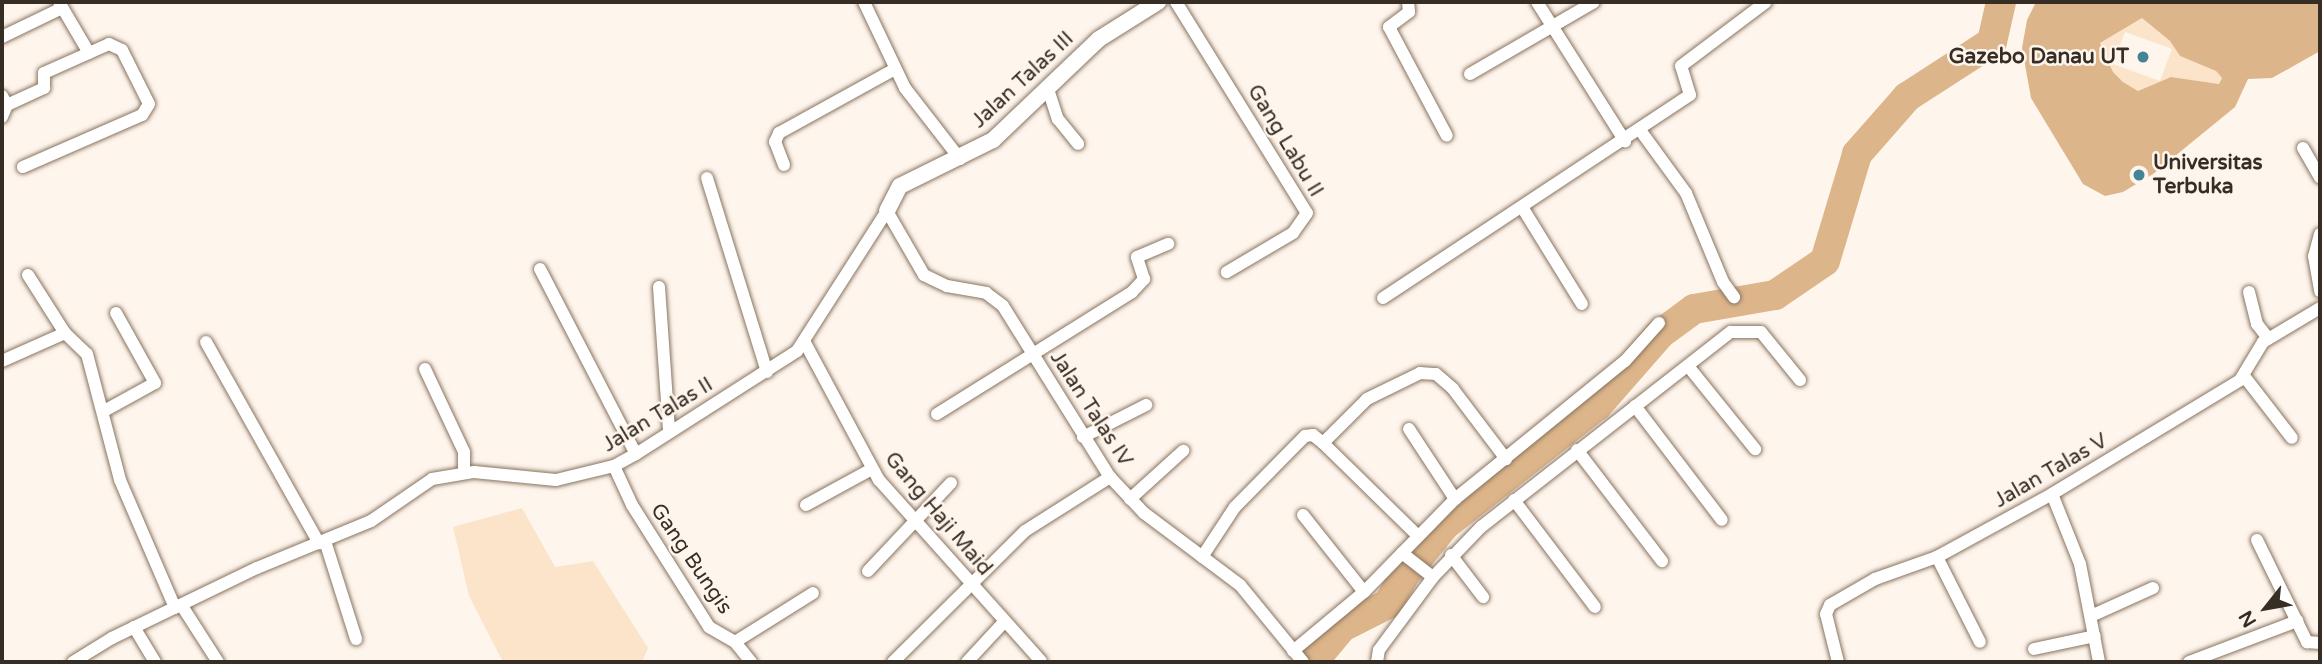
<!DOCTYPE html>
<style>
body{margin:0}
#map{position:relative;width:2322px;height:664px;overflow:hidden;background:#fef5ec;font-family:"Varela Round",sans-serif}
div>[style]{position:absolute}
.green>*{inset:0;background:#fce4cb}
.water>*{inset:0;background:#ddb58a}
.river>*{height:30px;margin:-15px;padding:0 15px;transform-origin:15px;border-radius:15px;background:#ddb58a}
.roads{filter:drop-shadow(0 0 2px #887460) drop-shadow(0 0 2px #887460)}
.minor>*{height:12px;margin:-6px;padding:0 6px;transform-origin:6px;border-radius:6px;background:#fff}
.tertiary>*{height:16px;margin:-8px;padding:0 8px;transform-origin:8px;border-radius:8px;background:#fff}
.dots>*{width:19px;height:19px;translate:-50% -50%;box-sizing:border-box;border:4px solid #fef5ec;border-radius:50%}
span{translate:-50% -50%;white-space:nowrap;text-align:center;line-height:1.15;-webkit-text-stroke:5px #fef5ec;paint-order:stroke}
.poi-label{font-size:21px;color:#362e25;font-weight:700}
.right{translate:-100% -50%;text-align:right}
.left{translate:0 -50%;text-align:left}
.street-label{font-size:21px;color:#362e25}
.frame{position:absolute;inset:0;border:4px solid #362e25;pointer-events:none}
.north{position:absolute;left:2231px;top:573px;width:70px;height:70px;-webkit-text-stroke:5px #fef5ec;paint-order:stroke;rotate:239deg;font-size:19px;font-weight:700;line-height:28px;text-align:center;color:#362e25}
.north::after{content:'';display:block;margin:auto;width:24px;height:32px;background:#362e25;clip-path:polygon(50% 0,100% 100%,50% 72%,0 100%)}
</style>
<div id="map">
<div class="green">
<i style="clip-path:polygon(evenodd,2142px 18px,2170px 41px,2180px 56px,2216px 71px,2222px 78px,2219px 84px,2171px 77px,2138px 91px,2123px 82px,2113px 72px,2100px 43px,2142px 18px,2125px 32px,2172px 49px,2160px 81px,2113px 64px,2125px 32px)"></i>
<i style="clip-path:polygon(522px 508px,555px 567px,593px 561px,648px 648px,642px 662px,503px 662px,469px 596px,453px 527px)"></i>
</div>
<div class="water">
<i style="clip-path:polygon(evenodd,2036px 2px,2320px 2px,2320px 51px,2272px 78px,2248px 79px,2235px 107px,2153px 174px,2123px 192px,2105px 196px,2083px 184px,2031px 98px,2022px 48px,2027px 20px,2036px 2px,2142px 18px,2170px 41px,2180px 56px,2216px 71px,2222px 78px,2219px 84px,2171px 77px,2138px 91px,2123px 82px,2113px 72px,2100px 43px,2142px 18px)"></i>
</div>
<div class="river">
<i style="left:1313px;top:662px;width:45px;rotate:-50.4deg"></i>
<i style="left:1342px;top:627px;width:51px;rotate:-26.6deg"></i>
<i style="left:1388px;top:604px;width:36px;rotate:-60deg"></i>
<i style="left:1406px;top:573px;width:62px;rotate:-50.9deg"></i>
<i style="left:1445px;top:525px;width:193px;rotate:-38.1deg"></i>
<i style="left:1597px;top:406px;width:96px;rotate:-48.8deg"></i>
<i style="left:1660px;top:334px;width:42px;rotate:-36.3deg"></i>
<i style="left:1694px;top:309px;width:82px;rotate:-9.8deg"></i>
<i style="left:1775px;top:295px;width:60px;rotate:-34.2deg"></i>
<i style="left:1825px;top:261px;width:112px;rotate:-73.3deg"></i>
<i style="left:1857px;top:154px;width:76px;rotate:-48.7deg"></i>
<i style="left:1907px;top:97px;width:101px;rotate:-32.9deg"></i>
<i style="left:1992px;top:42px;width:41px;rotate:-77.3deg"></i>
</div>
<div class="roads">
<div class="minor">
<i style="left:59px;top:2px;width:59px;rotate:59.5deg"></i>
<i style="left:864px;top:2px;width:95px;rotate:64.5deg"></i>
<i style="left:905px;top:88px;width:90px;rotate:52.2deg"></i>
<i style="left:1176px;top:2px;width:248px;rotate:58.2deg"></i>
<i style="left:1307px;top:213px;width:24px;rotate:125deg"></i>
<i style="left:1293px;top:233px;width:77px;rotate:149.4deg"></i>
<i style="left:1408px;top:2px;width:10px;rotate:84deg"></i>
<i style="left:1409px;top:12px;width:25px;rotate:143deg"></i>
<i style="left:1389px;top:27px;width:123px;rotate:62deg"></i>
<i style="left:1537px;top:2px;width:165px;rotate:57.7deg"></i>
<i style="left:2px;top:37px;width:67px;rotate:-25.8deg"></i>
<i style="left:1470px;top:74px;width:143px;rotate:-30.1deg"></i>
<i style="left:1047px;top:86px;width:35px;rotate:72deg"></i>
<i style="left:1058px;top:119px;width:32px;rotate:51deg"></i>
<i style="left:2px;top:96px;width:10px;rotate:61deg"></i>
<i style="left:7px;top:105px;width:13px;rotate:113deg"></i>
<i style="left:7px;top:105px;width:41px;rotate:-24.7deg"></i>
<i style="left:44px;top:88px;width:15px;rotate:-90deg"></i>
<i style="left:44px;top:73px;width:71px;rotate:-24deg"></i>
<i style="left:109px;top:44px;width:14px;rotate:25deg"></i>
<i style="left:122px;top:50px;width:60px;rotate:63.4deg"></i>
<i style="left:149px;top:104px;width:13px;rotate:122deg"></i>
<i style="left:142px;top:115px;width:130px;rotate:156.4deg"></i>
<i style="left:1640px;top:130px;width:78px;rotate:53.9deg"></i>
<i style="left:1686px;top:193px;width:96px;rotate:67.4deg"></i>
<i style="left:1723px;top:282px;width:19px;rotate:54deg"></i>
<i style="left:2303px;top:148px;width:34px;rotate:60deg"></i>
<i style="left:784px;top:165px;width:25px;rotate:-111deg"></i>
<i style="left:775px;top:142px;width:10px;rotate:-66deg"></i>
<i style="left:779px;top:133px;width:132px;rotate:-28.9deg"></i>
<i style="left:707px;top:178px;width:203px;rotate:72.8deg"></i>
<i style="left:1522px;top:207px;width:114px;rotate:58.3deg"></i>
<i style="left:2320px;top:234px;width:23px;rotate:105deg"></i>
<i style="left:2314px;top:256px;width:36px;rotate:80deg"></i>
<i style="left:540px;top:269px;width:208px;rotate:62.6deg"></i>
<i style="left:28px;top:275px;width:69px;rotate:57.5deg"></i>
<i style="left:65px;top:333px;width:30px;rotate:44deg"></i>
<i style="left:87px;top:354px;width:130px;rotate:75.3deg"></i>
<i style="left:120px;top:480px;width:139px;rotate:66.7deg"></i>
<i style="left:659px;top:287px;width:143px;rotate:86deg"></i>
<i style="left:2249px;top:292px;width:33px;rotate:76deg"></i>
<i style="left:2257px;top:324px;width:18px;rotate:52deg"></i>
<i style="left:1383px;top:298px;width:368px;rotate:-33.5deg"></i>
<i style="left:1690px;top:95px;width:30px;rotate:-107deg"></i>
<i style="left:1681px;top:66px;width:106px;rotate:-37deg"></i>
<i style="left:804px;top:341px;width:158px;rotate:61.7deg"></i>
<i style="left:879px;top:480px;width:243px;rotate:48.2deg"></i>
<i style="left:206px;top:342px;width:231px;rotate:60.7deg"></i>
<i style="left:2px;top:361px;width:69px;rotate:-24deg"></i>
<i style="left:1688px;top:366px;width:107px;rotate:51.1deg"></i>
<i style="left:425px;top:369px;width:92px;rotate:64.8deg"></i>
<i style="left:464px;top:452px;width:21px;rotate:90deg"></i>
<i style="left:2244px;top:376px;width:78px;rotate:52.3deg"></i>
<i style="left:1635px;top:406px;width:143px;rotate:52.7deg"></i>
<i style="left:104px;top:411px;width:58px;rotate:-28.8deg"></i>
<i style="left:155px;top:383px;width:80px;rotate:-119.1deg"></i>
<i style="left:937px;top:414px;width:230px;rotate:-32deg"></i>
<i style="left:1132px;top:292px;width:18px;rotate:-47deg"></i>
<i style="left:1144px;top:279px;width:23px;rotate:-108deg"></i>
<i style="left:1137px;top:257px;width:34px;rotate:-23deg"></i>
<i style="left:1409px;top:429px;width:84px;rotate:56.7deg"></i>
<i style="left:1083px;top:437px;width:71px;rotate:-26.9deg"></i>
<i style="left:1323px;top:443px;width:133px;rotate:44.4deg"></i>
<i style="left:1577px;top:450px;width:140px;rotate:52.6deg"></i>
<i style="left:614px;top:466px;width:43px;rotate:65.2deg"></i>
<i style="left:632px;top:505px;width:144px;rotate:57.7deg"></i>
<i style="left:709px;top:627px;width:30px;rotate:30deg"></i>
<i style="left:735px;top:642px;width:26px;rotate:51deg"></i>
<i style="left:2052px;top:494px;width:75px;rotate:68.2deg"></i>
<i style="left:2080px;top:564px;width:100px;rotate:79deg"></i>
<i style="left:1130px;top:499px;width:72px;rotate:-42.2deg"></i>
<i style="left:1514px;top:500px;width:134px;rotate:52.9deg"></i>
<i style="left:806px;top:505px;width:75px;rotate:-28.6deg"></i>
<i style="left:1303px;top:515px;width:98px;rotate:51.6deg"></i>
<i style="left:2257px;top:540px;width:114px;rotate:63.9deg"></i>
<i style="left:2307px;top:642px;width:13px;rotate:4deg"></i>
<i style="left:325px;top:541px;width:103px;rotate:72.4deg"></i>
<i style="left:1402px;top:553px;width:39px;rotate:38deg"></i>
<i style="left:1451px;top:555px;width:53px;rotate:52.7deg"></i>
<i style="left:1202px;top:557px;width:60px;rotate:-56.6deg"></i>
<i style="left:1235px;top:507px;width:100px;rotate:-45.4deg"></i>
<i style="left:1305px;top:436px;width:8px;rotate:-7deg"></i>
<i style="left:1313px;top:435px;width:13px;rotate:39deg"></i>
<i style="left:1323px;top:443px;width:62px;rotate:-45deg"></i>
<i style="left:1367px;top:399px;width:59px;rotate:-26.1deg"></i>
<i style="left:1420px;top:373px;width:16px;rotate:4deg"></i>
<i style="left:1436px;top:374px;width:23px;rotate:41deg"></i>
<i style="left:1453px;top:389px;width:88px;rotate:52.9deg"></i>
<i style="left:1937px;top:557px;width:95px;rotate:63.2deg"></i>
<i style="left:868px;top:571px;width:121px;rotate:-46.7deg"></i>
<i style="left:182px;top:606px;width:67px;rotate:57.3deg"></i>
<i style="left:2091px;top:616px;width:68px;rotate:-24.3deg"></i>
<i style="left:134px;top:627px;width:41px;rotate:59deg"></i>
<i style="left:735px;top:642px;width:92px;rotate:-32.1deg"></i>
<i style="left:2034px;top:649px;width:62px;rotate:-12deg"></i>
<i style="left:1293px;top:651px;width:92px;rotate:-39.7deg"></i>
<i style="left:1364px;top:592px;width:130px;rotate:-45.6deg"></i>
<i style="left:1455px;top:499px;width:219px;rotate:-39.1deg"></i>
<i style="left:1625px;top:361px;width:51px;rotate:-48.2deg"></i>
<i style="left:73px;top:662px;width:46px;rotate:-31.6deg"></i>
<i style="left:112px;top:638px;width:161px;rotate:-25.8deg"></i>
<i style="left:257px;top:568px;width:123px;rotate:-22.4deg"></i>
<i style="left:371px;top:521px;width:74px;rotate:-34.5deg"></i>
<i style="left:432px;top:479px;width:43px;rotate:-9.5deg"></i>
<i style="left:474px;top:472px;width:82px;rotate:5.6deg"></i>
<i style="left:556px;top:480px;width:60px;rotate:-13.6deg"></i>
<i style="left:614px;top:466px;width:25px;rotate:-29deg"></i>
<i style="left:636px;top:454px;width:191px;rotate:-32.6deg"></i>
<i style="left:797px;top:351px;width:166px;rotate:-57.3deg"></i>
<i style="left:887px;top:211px;width:74px;rotate:60deg"></i>
<i style="left:924px;top:275px;width:25px;rotate:26deg"></i>
<i style="left:947px;top:286px;width:40px;rotate:10deg"></i>
<i style="left:986px;top:293px;width:21px;rotate:37deg"></i>
<i style="left:1003px;top:306px;width:202px;rotate:58deg"></i>
<i style="left:1110px;top:477px;width:50px;rotate:46.6deg"></i>
<i style="left:1144px;top:513px;width:120px;rotate:36.9deg"></i>
<i style="left:1240px;top:585px;width:99px;rotate:50.7deg"></i>
<i style="left:893px;top:662px;width:186px;rotate:-44.8deg"></i>
<i style="left:1025px;top:531px;width:101px;rotate:-32.4deg"></i>
<i style="left:967px;top:662px;width:54px;rotate:-47.2deg"></i>
<i style="left:1377px;top:662px;width:12px;rotate:-81deg"></i>
<i style="left:1379px;top:650px;width:91px;rotate:-53.5deg"></i>
<i style="left:1433px;top:577px;width:69px;rotate:-46.2deg"></i>
<i style="left:1481px;top:527px;width:317px;rotate:-38deg"></i>
<i style="left:1731px;top:332px;width:30px"></i>
<i style="left:1761px;top:332px;width:62px;rotate:50.9deg"></i>
<i style="left:1838px;top:662px;width:49px;rotate:-104deg"></i>
<i style="left:1826px;top:614px;width:10px;rotate:-66deg"></i>
<i style="left:1830px;top:605px;width:52px;rotate:-30deg"></i>
<i style="left:1875px;top:579px;width:66px;rotate:-19.5deg"></i>
<i style="left:1937px;top:557px;width:131px;rotate:-28.7deg"></i>
<i style="left:2052px;top:494px;width:220px;rotate:-31.2deg"></i>
<i style="left:2240px;top:380px;width:44px;rotate:-58.8deg"></i>
<i style="left:2263px;top:342px;width:66px;rotate:-30.8deg"></i>
<i style="left:2189px;top:662px;width:116px;rotate:-20.8deg"></i>
</div>
<div class="tertiary">
<i style="left:887px;top:211px;width:28px;rotate:-63deg"></i>
<i style="left:900px;top:186px;width:104px;rotate:-26.3deg"></i>
<i style="left:993px;top:140px;width:146px;rotate:-43.6deg"></i>
<i style="left:1099px;top:39px;width:70px;rotate:-32.1deg"></i>
</div>
</div>
<div class="dots">
<i style="left:2143px;top:57px;background:#438597"></i>
<i style="left:2139px;top:175px;background:#438597"></i>
</div>
<div class="poi-label">
<span class="right" style="left:2129px;top:57px">Gazebo Danau UT</span>
<span class="left" style="left:2153px;top:175px">Universitas<br>Terbuka</span>
</div>
<div class="street-label">
<span style="left:1023px;top:80px;rotate:-43deg">Jalan Talas III</span>
<span style="left:1285px;top:141px;rotate:59deg">Gang Labu II</span>
<span style="left:1091px;top:409px;rotate:57deg">Jalan Talas IV</span>
<span style="left:658px;top:415px;rotate:-31deg">Jalan Talas II</span>
<span style="left:2051px;top:471px;rotate:-30deg">Jalan Talas V</span>
<span style="left:938px;top:514px;rotate:50deg">Gang Haji Maid</span>
<span style="left:691px;top:559px;rotate:56deg">Gang Bungis</span>
</div>
<div class="frame"></div>
<div class="north">N</div>
</div>
